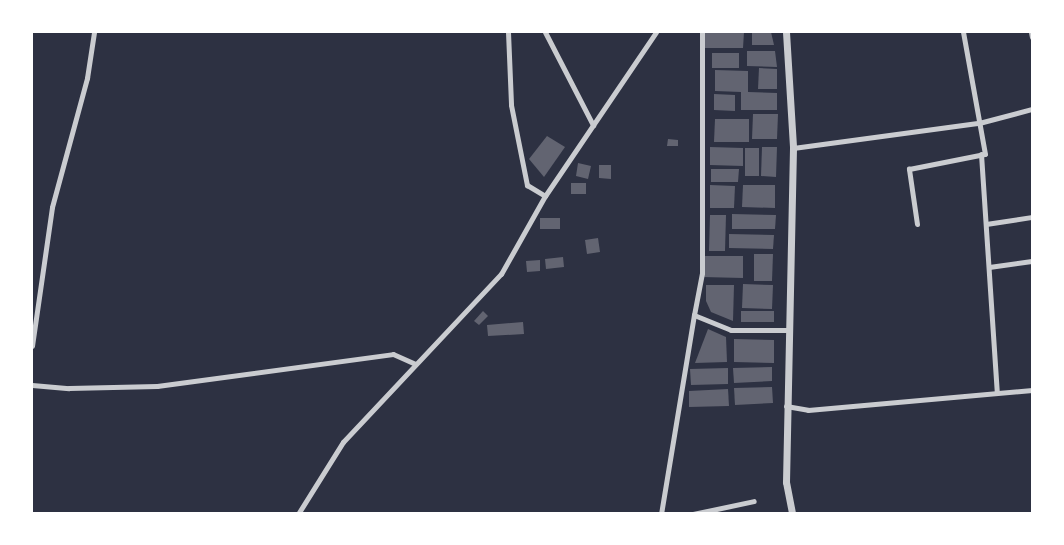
<!DOCTYPE html>
<style>
body{margin:0}
#map{position:relative;width:1064px;height:545px;overflow:hidden;background:#2d3142;font-family:"DejaVu Sans",sans-serif}
div>[style]{position:absolute}
.building>*{inset:0;background:#626471}
.minor>*{height:5px;margin:-2.5px;padding:0 2.5px;transform-origin:2.5px;border-radius:2.5px;background:#caccd0}
.tertiary>*{height:7px;margin:-3.5px;padding:0 3.5px;transform-origin:3.5px;border-radius:3.5px;background:#caccd0}
span{translate:-50% -50%;white-space:nowrap;text-align:center;line-height:1.15;-webkit-text-stroke:6px #fff;paint-order:stroke}
.frame{position:absolute;inset:0;border:33px solid #fff;pointer-events:none}
</style>
<div id="map">
<div class="building">
<i style="clip-path:polygon(705px 32px,744px 32px,743px 48px,704px 48px)"></i>
<i style="clip-path:polygon(752px 32px,771px 32px,774px 45px,752px 45px)"></i>
<i style="clip-path:polygon(747px 51px,775px 51px,777px 67px,747px 66px)"></i>
<i style="clip-path:polygon(712px 53px,739px 53px,739px 68px,712px 68px)"></i>
<i style="clip-path:polygon(759px 68px,777px 69px,777px 89px,758px 89px)"></i>
<i style="clip-path:polygon(715px 70px,748px 71px,748px 92px,777px 93px,777px 110px,741px 110px,741px 92px,715px 91px)"></i>
<i style="clip-path:polygon(714px 94px,735px 95px,735px 111px,714px 110px)"></i>
<i style="clip-path:polygon(753px 114px,778px 114px,777px 139px,752px 139px)"></i>
<i style="clip-path:polygon(715px 119px,749px 119px,749px 142px,714px 142px)"></i>
<i style="clip-path:polygon(547px 136px,565px 147px,544px 177px,529px 159px)"></i>
<i style="clip-path:polygon(668px 139px,678px 140px,678px 146px,667px 146px)"></i>
<i style="clip-path:polygon(710px 147px,743px 148px,743px 166px,710px 165px)"></i>
<i style="clip-path:polygon(762px 147px,777px 147px,776px 177px,761px 176px)"></i>
<i style="clip-path:polygon(745px 148px,759px 148px,759px 176px,745px 176px)"></i>
<i style="clip-path:polygon(578px 163px,591px 166px,588px 179px,576px 176px)"></i>
<i style="clip-path:polygon(599px 165px,611px 165px,611px 179px,599px 178px)"></i>
<i style="clip-path:polygon(711px 169px,739px 169px,738px 182px,711px 182px)"></i>
<i style="clip-path:polygon(571px 183px,586px 183px,586px 194px,571px 194px)"></i>
<i style="clip-path:polygon(710px 185px,735px 186px,734px 208px,710px 208px)"></i>
<i style="clip-path:polygon(743px 185px,775px 185px,775px 208px,742px 207px)"></i>
<i style="clip-path:polygon(732px 214px,776px 215px,775px 229px,732px 229px)"></i>
<i style="clip-path:polygon(710px 215px,726px 215px,725px 251px,709px 251px)"></i>
<i style="clip-path:polygon(540px 218px,560px 218px,560px 229px,540px 229px)"></i>
<i style="clip-path:polygon(729px 234px,774px 235px,773px 249px,729px 248px)"></i>
<i style="clip-path:polygon(598px 238px,600px 252px,587px 254px,585px 240px)"></i>
<i style="clip-path:polygon(754px 254px,773px 254px,772px 281px,754px 281px)"></i>
<i style="clip-path:polygon(702px 256px,743px 256px,743px 278px,702px 277px)"></i>
<i style="clip-path:polygon(563px 257px,564px 267px,546px 269px,545px 259px)"></i>
<i style="clip-path:polygon(540px 260px,540px 271px,527px 272px,526px 261px)"></i>
<i style="clip-path:polygon(743px 284px,773px 285px,772px 309px,742px 308px)"></i>
<i style="clip-path:polygon(706px 285px,734px 285px,733px 321px,711px 312px,706px 301px)"></i>
<i style="clip-path:polygon(483px 311px,488px 316px,479px 325px,474px 321px)"></i>
<i style="clip-path:polygon(741px 311px,774px 311px,774px 322px,741px 322px)"></i>
<i style="clip-path:polygon(523px 322px,524px 334px,488px 336px,487px 325px)"></i>
<i style="clip-path:polygon(708px 329px,726px 337px,727px 362px,695px 363px)"></i>
<i style="clip-path:polygon(734px 339px,774px 340px,774px 363px,734px 362px)"></i>
<i style="clip-path:polygon(772px 367px,772px 381px,734px 383px,733px 368px)"></i>
<i style="clip-path:polygon(728px 368px,728px 384px,691px 385px,690px 369px)"></i>
<i style="clip-path:polygon(772px 387px,773px 403px,735px 405px,734px 388px)"></i>
<i style="clip-path:polygon(728px 389px,729px 406px,689px 407px,689px 391px)"></i>
</div>
<div class="minor">
<i style="left:508px;top:32px;width:73px;rotate:87.6deg"></i>
<i style="left:511px;top:105px;width:82px;rotate:78.7deg"></i>
<i style="left:527px;top:185px;width:21px;rotate:31deg"></i>
<i style="left:545px;top:32px;width:105px;rotate:62.7deg"></i>
<i style="left:702px;top:32px;width:241px;rotate:90deg"></i>
<i style="left:702px;top:273px;width:43px;rotate:100.8deg"></i>
<i style="left:694px;top:315px;width:40px;rotate:22deg"></i>
<i style="left:731px;top:330px;width:57px"></i>
<i style="left:1031px;top:32px;width:5px;rotate:79deg"></i>
<i style="left:793px;top:148px;width:188px;rotate:-7.7deg"></i>
<i style="left:979px;top:123px;width:55px;rotate:-14.8deg"></i>
<i style="left:981px;top:154px;width:239px;rotate:86.2deg"></i>
<i style="left:917px;top:224px;width:56px;rotate:-98.3deg"></i>
<i style="left:909px;top:169px;width:77px;rotate:-11.2deg"></i>
<i style="left:985px;top:154px;width:124px;rotate:-100.2deg"></i>
<i style="left:986px;top:224px;width:47px;rotate:-8.7deg"></i>
<i style="left:989px;top:267px;width:43px;rotate:-7.9deg"></i>
<i style="left:32px;top:346px;width:140px;rotate:-81.8deg"></i>
<i style="left:52px;top:207px;width:134px;rotate:-74.8deg"></i>
<i style="left:87px;top:78px;width:47px;rotate:-81.3deg"></i>
<i style="left:32px;top:385px;width:37px;rotate:5deg"></i>
<i style="left:69px;top:388px;width:88px;rotate:-1.3deg"></i>
<i style="left:157px;top:386px;width:238px;rotate:-7.7deg"></i>
<i style="left:393px;top:354px;width:24px;rotate:24deg"></i>
<i style="left:786px;top:406px;width:22px;rotate:10deg"></i>
<i style="left:808px;top:410px;width:225px;rotate:-5.1deg"></i>
<i style="left:298px;top:514px;width:85px;rotate:-58deg"></i>
<i style="left:343px;top:442px;width:231px;rotate:-46.8deg"></i>
<i style="left:501px;top:274px;width:90px;rotate:-60.6deg"></i>
<i style="left:545px;top:196px;width:198px;rotate:-55.9deg"></i>
<i style="left:661px;top:514px;width:202px;rotate:-80.6deg"></i>
<i style="left:693px;top:514px;width:62px;rotate:-12deg"></i>
</div>
<div class="tertiary">
<i style="left:786px;top:32px;width:116px;rotate:86.5deg"></i>
<i style="left:793px;top:148px;width:334px;rotate:91.2deg"></i>
<i style="left:786px;top:482px;width:33px;rotate:79deg"></i>
</div>
<div class="frame"></div>
</div>
